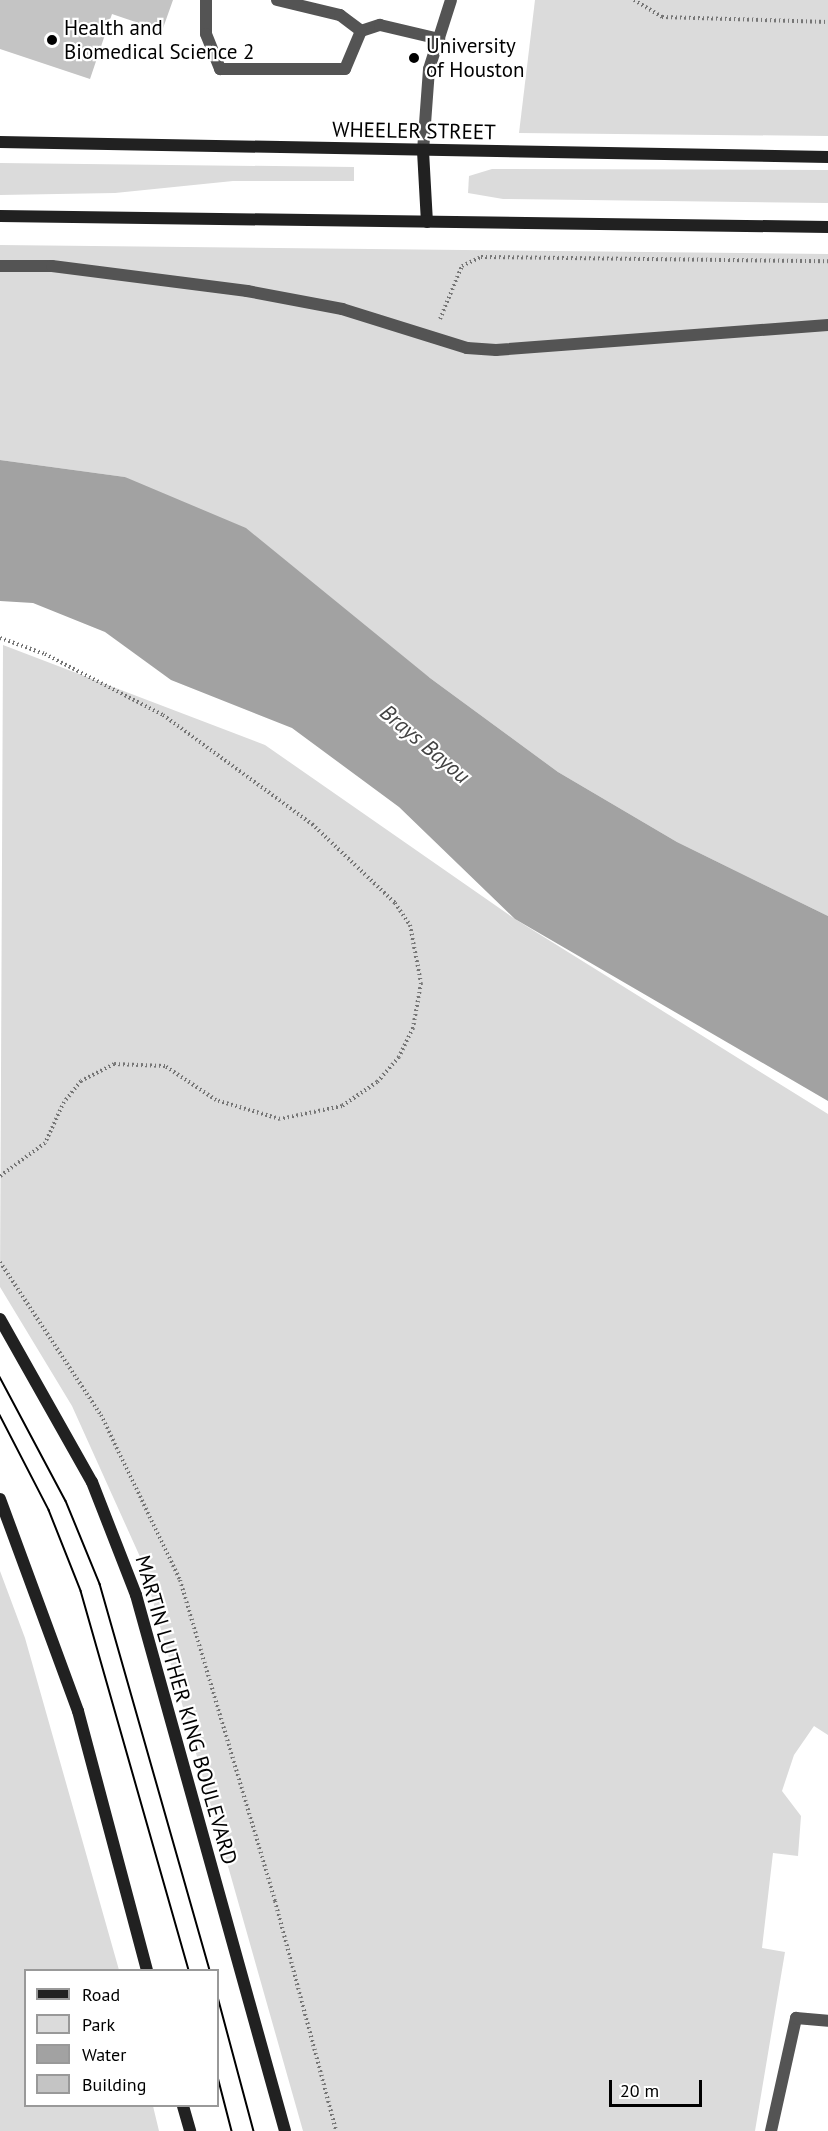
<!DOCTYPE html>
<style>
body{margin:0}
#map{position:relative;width:828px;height:2131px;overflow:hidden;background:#fff;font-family:"PT Sans",sans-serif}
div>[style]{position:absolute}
.green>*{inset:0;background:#dbdbdb}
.water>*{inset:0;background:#a2a2a2}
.building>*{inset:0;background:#c4c4c4}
.path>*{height:4px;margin-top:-2px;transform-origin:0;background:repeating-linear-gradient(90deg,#767676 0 1.5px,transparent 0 4.5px)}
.lane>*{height:12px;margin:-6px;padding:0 6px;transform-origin:6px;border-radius:6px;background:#545454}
.street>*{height:12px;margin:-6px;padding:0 6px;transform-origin:6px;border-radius:6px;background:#545454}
.secondary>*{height:12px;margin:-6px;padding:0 6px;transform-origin:6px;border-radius:6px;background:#212121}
.tram>*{height:1.5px;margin:-0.75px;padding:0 0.75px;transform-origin:0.75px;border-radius:0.75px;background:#000}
.dots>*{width:16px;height:16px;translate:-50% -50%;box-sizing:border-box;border:3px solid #fff;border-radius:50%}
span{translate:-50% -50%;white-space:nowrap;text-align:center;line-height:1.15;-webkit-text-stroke:4.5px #fff;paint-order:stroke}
.poi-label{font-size:21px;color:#000}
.left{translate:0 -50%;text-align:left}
.street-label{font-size:21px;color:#000}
.water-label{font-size:22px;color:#434343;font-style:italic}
.legend{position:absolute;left:24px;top:1969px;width:195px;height:138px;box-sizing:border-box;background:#fff;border:2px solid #999;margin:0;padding:8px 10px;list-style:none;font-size:18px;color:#000}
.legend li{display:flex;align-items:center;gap:12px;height:30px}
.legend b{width:30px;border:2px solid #999}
.scale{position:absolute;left:609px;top:2080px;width:93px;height:27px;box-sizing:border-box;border:3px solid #000;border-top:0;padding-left:8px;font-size:18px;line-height:21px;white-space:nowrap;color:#000;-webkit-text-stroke:4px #fff;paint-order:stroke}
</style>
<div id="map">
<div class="green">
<i style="clip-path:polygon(535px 0,828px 0,828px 136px,519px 133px)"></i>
<i style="clip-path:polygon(0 163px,354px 167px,354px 181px,233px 181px,115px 193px,0 195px)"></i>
<i style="clip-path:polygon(492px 169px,828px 170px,828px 203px,503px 199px,468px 193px,469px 176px)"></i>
<i style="clip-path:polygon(0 245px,828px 254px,828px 916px,677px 842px,558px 772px,430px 678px,125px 477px,0 460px)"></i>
<i style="clip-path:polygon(3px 645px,265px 745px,515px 919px,828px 1114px,828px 1735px,814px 1726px,794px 1755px,782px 1791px,801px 1816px,798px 1856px,773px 1853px,762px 1948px,785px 1952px,755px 2131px,303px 2131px,141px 1559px,72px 1406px,0 1287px)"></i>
<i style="clip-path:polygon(0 1571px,25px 1638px,119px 1970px,26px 1970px,26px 2106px,153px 2106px,159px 2131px,0 2131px)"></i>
</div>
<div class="water">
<i style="clip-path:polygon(0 460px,125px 477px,246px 528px,430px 678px,558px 772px,677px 842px,828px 916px,828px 1101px,515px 919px,399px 807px,292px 728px,171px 680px,105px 632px,33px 603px,0 601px)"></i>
</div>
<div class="building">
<i style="clip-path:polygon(0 0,173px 0,162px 31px,112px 14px,90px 79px,0 49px)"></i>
</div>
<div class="path">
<i style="left:634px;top:0;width:33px;rotate:31deg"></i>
<i style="left:662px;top:17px;width:166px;rotate:1.7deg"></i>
<i style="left:440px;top:319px;width:57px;rotate:-67.5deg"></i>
<i style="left:462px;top:266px;width:21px;rotate:-25deg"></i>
<i style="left:481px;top:257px;width:347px;rotate:0.7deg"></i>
<i style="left:0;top:638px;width:48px;rotate:19.6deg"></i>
<i style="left:45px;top:654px;width:133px;rotate:27.3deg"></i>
<i style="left:163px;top:715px;width:185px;rotate:36.2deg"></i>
<i style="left:312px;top:824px;width:115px;rotate:43.6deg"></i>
<i style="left:395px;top:903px;width:27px;rotate:56deg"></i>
<i style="left:410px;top:925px;width:59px;rotate:79.3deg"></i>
<i style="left:421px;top:983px;width:46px;rotate:100.1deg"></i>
<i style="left:413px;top:1028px;width:32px;rotate:116deg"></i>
<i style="left:399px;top:1057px;width:33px;rotate:131deg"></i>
<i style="left:377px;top:1082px;width:42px;rotate:145.6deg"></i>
<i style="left:342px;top:1106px;width:63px;rotate:168.2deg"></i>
<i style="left:280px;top:1119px;width:67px;rotate:-163.5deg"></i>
<i style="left:216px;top:1100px;width:61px;rotate:-146.3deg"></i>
<i style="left:165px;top:1066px;width:51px;rotate:-177.8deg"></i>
<i style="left:114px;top:1064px;width:37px;rotate:153deg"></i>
<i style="left:81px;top:1081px;width:27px;rotate:129deg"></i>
<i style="left:64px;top:1102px;width:45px;rotate:114.9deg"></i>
<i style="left:45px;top:1143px;width:56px;rotate:143.7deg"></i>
<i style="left:0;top:1262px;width:183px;rotate:56.6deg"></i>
<i style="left:101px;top:1415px;width:183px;rotate:64.4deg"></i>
<i style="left:180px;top:1580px;width:335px;rotate:73.5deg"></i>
<i style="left:275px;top:1901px;width:238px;rotate:75.1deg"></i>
</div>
<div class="lane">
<i style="left:206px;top:0;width:34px;rotate:90deg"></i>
<i style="left:206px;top:34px;width:38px;rotate:68deg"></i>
<i style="left:220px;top:69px;width:125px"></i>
<i style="left:345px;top:69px;width:41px;rotate:-67.2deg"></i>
<i style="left:361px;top:31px;width:20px;rotate:-18deg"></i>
<i style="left:380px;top:25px;width:61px;rotate:13.3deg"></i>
<i style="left:277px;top:0;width:65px;rotate:13.4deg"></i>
<i style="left:340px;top:15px;width:26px;rotate:37deg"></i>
<i style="left:423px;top:151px;width:82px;rotate:-85.8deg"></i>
<i style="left:429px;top:69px;width:72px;rotate:-72.3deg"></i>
<i style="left:0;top:266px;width:52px"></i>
<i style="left:52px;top:266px;width:197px;rotate:7.3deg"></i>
<i style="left:247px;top:291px;width:97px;rotate:10.7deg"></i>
<i style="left:342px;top:309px;width:131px;rotate:17.3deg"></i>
<i style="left:467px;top:348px;width:29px;rotate:4deg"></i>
<i style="left:496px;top:350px;width:333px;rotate:-4.3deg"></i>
</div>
<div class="street">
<i style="left:771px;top:2131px;width:116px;rotate:-77.5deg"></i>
<i style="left:796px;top:2018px;width:32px;rotate:5deg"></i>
</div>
<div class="secondary">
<i style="left:0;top:142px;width:828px;rotate:1.04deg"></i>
<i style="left:423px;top:151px;width:71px;rotate:86.8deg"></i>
<i style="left:0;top:216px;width:828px;rotate:0.76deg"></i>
<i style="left:0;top:1319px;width:187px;rotate:60.6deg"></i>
<i style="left:92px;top:1482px;width:121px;rotate:68.7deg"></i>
<i style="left:136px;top:1595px;width:556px;rotate:74.46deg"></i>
<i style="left:0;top:1499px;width:226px;rotate:69.8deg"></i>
<i style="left:78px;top:1711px;width:268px;rotate:75.1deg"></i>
<i style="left:183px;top:2106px;width:26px;rotate:74deg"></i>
</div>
<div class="tram">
<i style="left:0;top:1377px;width:140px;rotate:62deg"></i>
<i style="left:66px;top:1501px;width:90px;rotate:67.7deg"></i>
<i style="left:100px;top:1584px;width:401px;rotate:74.1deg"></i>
<i style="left:0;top:1415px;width:107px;rotate:62.7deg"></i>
<i style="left:49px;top:1510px;width:87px;rotate:68.4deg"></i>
<i style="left:81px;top:1591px;width:394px;rotate:74.1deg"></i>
<i style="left:218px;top:1997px;width:139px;rotate:75deg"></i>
<i style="left:218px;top:2077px;width:56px;rotate:75.5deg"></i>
</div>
<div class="dots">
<i style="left:52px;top:40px;background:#000"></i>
<i style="left:414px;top:58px;background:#000"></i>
</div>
<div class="poi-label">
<span class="left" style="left:64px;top:40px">Health and<br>Biomedical Science 2</span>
<span class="left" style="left:426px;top:58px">University<br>of Houston</span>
</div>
<div class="street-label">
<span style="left:414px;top:131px;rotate:1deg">WHEELER STREET</span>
<span style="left:186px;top:1710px;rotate:74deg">MARTIN LUTHER KING BOULEVARD</span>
</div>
<div class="water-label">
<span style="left:425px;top:744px;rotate:40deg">Brays Bayou</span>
</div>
<ul class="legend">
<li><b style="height:8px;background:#212121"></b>Road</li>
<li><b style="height:16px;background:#dbdbdb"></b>Park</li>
<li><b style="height:16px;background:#a2a2a2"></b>Water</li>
<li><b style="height:16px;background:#c4c4c4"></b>Building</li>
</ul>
<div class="scale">20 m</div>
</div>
